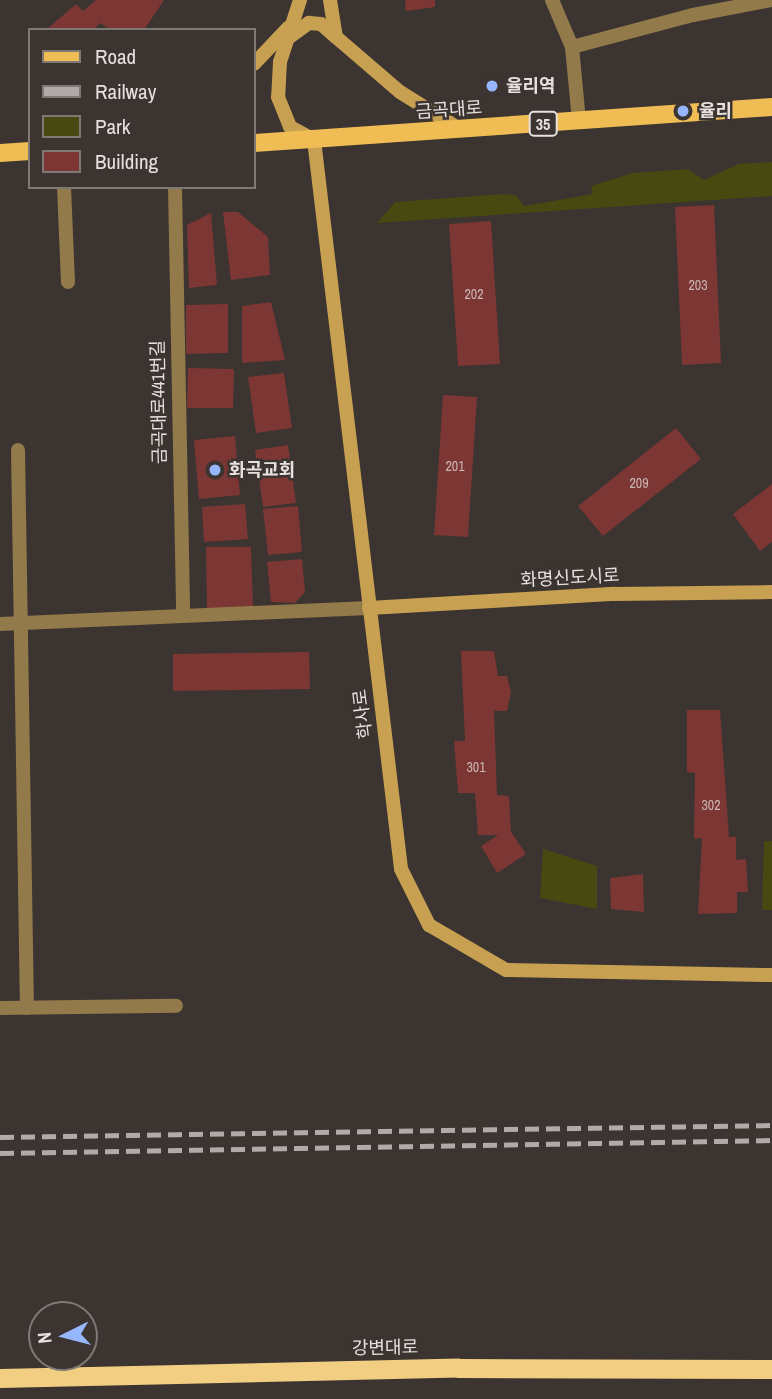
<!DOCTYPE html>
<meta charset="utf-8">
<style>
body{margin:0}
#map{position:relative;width:772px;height:1399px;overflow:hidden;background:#3b3430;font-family:"Archivo Narrow","Noto Sans KR",sans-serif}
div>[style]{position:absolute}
.green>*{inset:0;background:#474a10}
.building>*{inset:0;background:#7c3634}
.service>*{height:14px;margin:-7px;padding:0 7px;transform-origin:7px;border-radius:7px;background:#937a4b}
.minor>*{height:14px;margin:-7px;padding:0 7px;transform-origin:7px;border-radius:7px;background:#937a4b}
.secondary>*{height:14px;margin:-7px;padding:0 7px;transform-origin:7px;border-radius:7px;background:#c7a052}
.primary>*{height:18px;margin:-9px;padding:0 9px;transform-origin:9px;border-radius:9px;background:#efbd54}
.trunk>*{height:19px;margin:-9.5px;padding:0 9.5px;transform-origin:9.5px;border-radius:9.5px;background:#f2ce83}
.rail>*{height:5px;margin-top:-2.5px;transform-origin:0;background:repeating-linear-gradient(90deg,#b0aba8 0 14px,transparent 0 21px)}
.dots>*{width:19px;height:19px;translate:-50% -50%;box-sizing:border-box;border:4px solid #3b3430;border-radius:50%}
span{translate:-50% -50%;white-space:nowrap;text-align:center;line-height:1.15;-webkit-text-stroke:5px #3b3430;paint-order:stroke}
.number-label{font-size:14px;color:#ccb6b4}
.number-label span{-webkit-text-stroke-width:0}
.shield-label span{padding:2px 5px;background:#3b3430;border:2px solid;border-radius:5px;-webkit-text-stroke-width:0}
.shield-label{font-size:16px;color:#e6e1de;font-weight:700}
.poi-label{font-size:18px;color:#e6e1de;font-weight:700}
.left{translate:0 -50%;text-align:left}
.street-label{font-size:18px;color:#e6e1de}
.legend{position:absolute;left:28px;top:28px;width:228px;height:161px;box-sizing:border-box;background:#3b3430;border:2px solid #7f7976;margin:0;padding:9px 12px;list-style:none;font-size:21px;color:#e6e1de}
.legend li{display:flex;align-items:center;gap:14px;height:35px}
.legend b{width:35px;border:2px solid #7f7976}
.north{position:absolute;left:28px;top:1301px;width:70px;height:70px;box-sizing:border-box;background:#3b3430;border:2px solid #7f7976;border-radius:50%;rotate:264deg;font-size:19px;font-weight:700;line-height:28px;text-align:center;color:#e6e1de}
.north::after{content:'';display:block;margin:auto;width:24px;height:32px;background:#96b6fd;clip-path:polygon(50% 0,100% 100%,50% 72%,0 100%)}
</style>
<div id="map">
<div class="green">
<i style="clip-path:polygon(772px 162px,772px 196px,377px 223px,395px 202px,504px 194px,517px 196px,524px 206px,593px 194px,591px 186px,633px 173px,688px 169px,704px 180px,739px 164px)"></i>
<i style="clip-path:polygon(764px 841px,772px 841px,772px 910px,762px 910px)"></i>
<i style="clip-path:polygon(543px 849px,597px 866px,597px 909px,540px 898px)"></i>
</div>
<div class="building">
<i style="clip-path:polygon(96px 0,164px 0,144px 30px,111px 30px,100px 23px,93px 30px,46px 30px,76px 4px,83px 11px)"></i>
<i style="clip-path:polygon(405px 0,435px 0,435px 7px,406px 11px)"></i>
<i style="clip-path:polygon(714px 205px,721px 363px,682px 365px,675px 207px)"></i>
<i style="clip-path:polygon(223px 212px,238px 212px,268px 237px,270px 275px,231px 280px)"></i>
<i style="clip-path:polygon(211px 213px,217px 285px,189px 288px,187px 225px)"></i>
<i style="clip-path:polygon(491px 221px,500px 364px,458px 366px,449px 224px)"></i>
<i style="clip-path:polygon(271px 302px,285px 360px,242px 363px,242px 306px)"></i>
<i style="clip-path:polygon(228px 304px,228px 353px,186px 354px,186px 305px)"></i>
<i style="clip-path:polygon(188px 368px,234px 369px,233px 408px,187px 408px)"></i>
<i style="clip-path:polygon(284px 373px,292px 428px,256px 433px,248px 377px)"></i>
<i style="clip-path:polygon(443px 395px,477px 397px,468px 537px,434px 535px)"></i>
<i style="clip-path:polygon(676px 428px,701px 459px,603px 536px,578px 506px)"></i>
<i style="clip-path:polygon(235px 436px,240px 495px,199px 499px,194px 440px)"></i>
<i style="clip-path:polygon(288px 445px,296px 503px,263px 507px,255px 450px)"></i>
<i style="clip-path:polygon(772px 484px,772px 542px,760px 551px,733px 514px)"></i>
<i style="clip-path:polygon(245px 504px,248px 539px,204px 542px,202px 507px)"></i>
<i style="clip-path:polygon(298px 506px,302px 552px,268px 555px,263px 509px)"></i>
<i style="clip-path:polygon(206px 547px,251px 547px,253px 608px,207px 609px)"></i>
<i style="clip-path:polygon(302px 559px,305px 592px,295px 603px,271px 602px,267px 562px)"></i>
<i style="clip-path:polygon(461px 651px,494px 651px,498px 676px,507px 676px,511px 692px,507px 711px,494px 711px,497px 795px,509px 796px,511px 832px,526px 854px,497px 873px,481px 846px,498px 835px,478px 835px,475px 793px,458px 793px,454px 741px,465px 741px)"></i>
<i style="clip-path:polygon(309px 652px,310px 689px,173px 691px,173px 654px)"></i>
<i style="clip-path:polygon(687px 710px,720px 710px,729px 837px,736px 837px,736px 860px,746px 859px,748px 892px,737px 892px,737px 913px,698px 914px,702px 838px,694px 839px,695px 773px,687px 772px)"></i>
<i style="clip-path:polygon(643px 874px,644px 912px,611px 909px,610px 878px)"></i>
</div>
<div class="service">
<i style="left:552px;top:0;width:51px;rotate:66.9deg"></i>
<i style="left:572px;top:47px;width:74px;rotate:84.6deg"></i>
<i style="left:572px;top:47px;width:125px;rotate:-14.8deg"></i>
<i style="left:693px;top:15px;width:80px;rotate:-10.8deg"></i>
<i style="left:64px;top:187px;width:95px;rotate:87.6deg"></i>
<i style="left:18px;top:450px;width:558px;rotate:89.08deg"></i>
<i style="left:0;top:624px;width:183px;rotate:-2.5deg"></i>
<i style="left:0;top:1008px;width:176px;rotate:-0.7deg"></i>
</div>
<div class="minor">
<i style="left:175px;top:187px;width:429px;rotate:88.9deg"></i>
<i style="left:183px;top:616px;width:186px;rotate:-2.5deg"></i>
</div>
<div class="secondary">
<i style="left:300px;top:0;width:65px;rotate:107.9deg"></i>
<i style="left:280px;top:62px;width:35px;rotate:93deg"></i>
<i style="left:278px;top:97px;width:32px;rotate:68deg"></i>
<i style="left:290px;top:127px;width:27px;rotate:28deg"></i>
<i style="left:314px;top:140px;width:734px;rotate:83.19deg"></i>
<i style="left:401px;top:869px;width:63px;rotate:63.4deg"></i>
<i style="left:429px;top:925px;width:89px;rotate:30.3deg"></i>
<i style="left:506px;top:970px;width:266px;rotate:1.1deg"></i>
<i style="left:330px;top:0;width:37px;rotate:81deg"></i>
<i style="left:336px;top:37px;width:84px;rotate:40.7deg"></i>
<i style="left:400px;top:92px;width:72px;rotate:31.9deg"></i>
<i style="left:288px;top:38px;width:26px;rotate:-36deg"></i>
<i style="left:309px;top:23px;width:12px;rotate:5deg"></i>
<i style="left:321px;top:24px;width:20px;rotate:41deg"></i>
<i style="left:254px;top:64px;width:50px;rotate:-46.6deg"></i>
<i style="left:369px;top:608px;width:246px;rotate:-3.3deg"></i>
<i style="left:615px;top:594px;width:157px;rotate:-0.7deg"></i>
</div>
<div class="primary">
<i style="left:254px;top:143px;width:519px;rotate:-3.98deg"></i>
<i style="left:0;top:153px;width:30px;rotate:-4deg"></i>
</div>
<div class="trunk">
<i style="left:0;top:1378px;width:458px;rotate:-1.3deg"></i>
<i style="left:458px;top:1368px;width:314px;rotate:0.2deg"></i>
</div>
<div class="rail">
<i style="left:0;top:1137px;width:772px;rotate:-0.89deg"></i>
<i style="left:0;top:1153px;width:772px;rotate:-0.96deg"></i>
</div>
<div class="dots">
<i style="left:492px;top:86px;background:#96b6fd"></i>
<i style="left:683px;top:111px;background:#96b6fd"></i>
<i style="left:215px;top:470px;background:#96b6fd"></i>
</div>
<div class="number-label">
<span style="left:698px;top:285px">203</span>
<span style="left:474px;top:294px">202</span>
<span style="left:455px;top:466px">201</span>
<span style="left:639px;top:483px">209</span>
<span style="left:476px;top:767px">301</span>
<span style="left:711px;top:805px">302</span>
</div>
<div class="shield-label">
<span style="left:543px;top:124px">35</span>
</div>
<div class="poi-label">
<span class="left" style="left:506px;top:86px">율리역</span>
<span class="left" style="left:699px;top:111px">율리</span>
<span class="left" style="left:229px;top:470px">화곡교회</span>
</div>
<div class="street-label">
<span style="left:449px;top:110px;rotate:-4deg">금곡대로</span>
<span style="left:159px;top:402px;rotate:-91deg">금곡대로441번길</span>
<span style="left:570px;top:578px;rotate:-3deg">화명신도시로</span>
<span style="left:363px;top:714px;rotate:-97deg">학사로</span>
<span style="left:385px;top:1348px;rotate:-1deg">강변대로</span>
</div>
<ul class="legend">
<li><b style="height:9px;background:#efbd54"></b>Road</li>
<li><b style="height:9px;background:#b0aba8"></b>Railway</li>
<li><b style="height:19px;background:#474a10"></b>Park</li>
<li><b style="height:19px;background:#7c3634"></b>Building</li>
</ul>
<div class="north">N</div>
</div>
